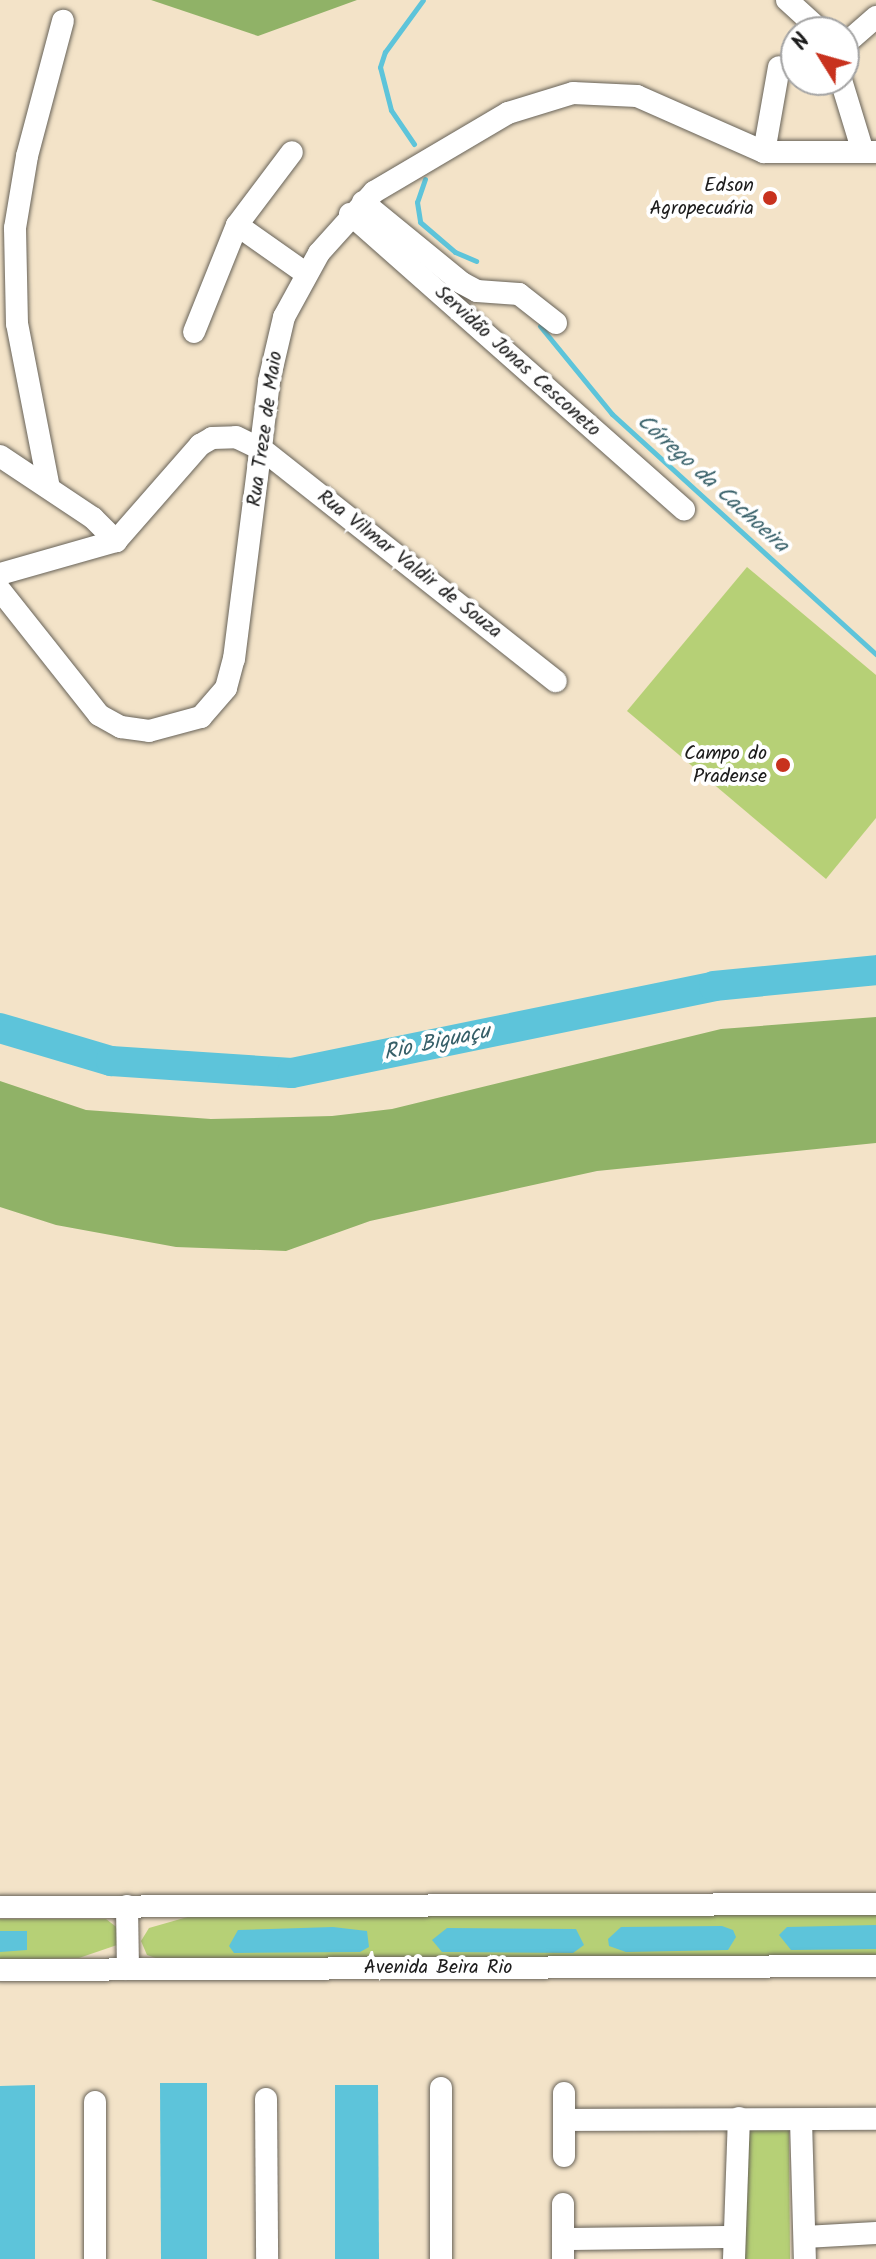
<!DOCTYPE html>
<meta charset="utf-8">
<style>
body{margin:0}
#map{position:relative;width:876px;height:2259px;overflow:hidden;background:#f3e3c8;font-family:Kalam,sans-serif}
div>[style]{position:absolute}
.green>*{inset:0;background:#b6d076}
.forest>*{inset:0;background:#90b267}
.water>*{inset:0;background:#5dc4da}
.stream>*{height:5px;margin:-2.5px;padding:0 2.5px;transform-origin:2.5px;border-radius:2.5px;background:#5dc4da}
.river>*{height:30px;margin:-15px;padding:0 15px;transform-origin:15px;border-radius:15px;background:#5dc4da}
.roads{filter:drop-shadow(0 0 2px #676258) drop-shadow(0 0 2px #676258)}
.minor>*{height:22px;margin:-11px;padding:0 11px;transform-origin:11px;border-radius:11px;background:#fff}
.dots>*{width:22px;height:22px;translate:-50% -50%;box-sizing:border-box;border:4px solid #fff;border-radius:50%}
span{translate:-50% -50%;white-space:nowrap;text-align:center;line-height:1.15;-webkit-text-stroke:8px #fff;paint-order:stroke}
.poi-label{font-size:20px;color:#1c1c1c}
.right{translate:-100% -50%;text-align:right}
.street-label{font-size:20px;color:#1c1c1c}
.water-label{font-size:22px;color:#365f68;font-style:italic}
.north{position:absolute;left:780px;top:16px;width:80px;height:80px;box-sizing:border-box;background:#fff;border:2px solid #a4a4a4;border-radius:50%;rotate:307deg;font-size:22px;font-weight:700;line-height:32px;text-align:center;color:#1c1c1c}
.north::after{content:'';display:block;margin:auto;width:28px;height:36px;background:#c8321e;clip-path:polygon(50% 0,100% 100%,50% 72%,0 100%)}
</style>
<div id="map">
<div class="green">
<i style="clip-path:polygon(747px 567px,876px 675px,876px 818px,826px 879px,627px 711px)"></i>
<i style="clip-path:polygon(876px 1910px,876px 1956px,167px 1962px,147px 1955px,141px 1941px,149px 1928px,198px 1914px)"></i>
<i style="clip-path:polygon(0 1919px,106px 1919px,119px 1929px,117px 1945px,79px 1958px,0 1960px)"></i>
<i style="clip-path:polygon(750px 2126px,789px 2129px,790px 2259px,742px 2259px)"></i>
</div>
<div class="forest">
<i style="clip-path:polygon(151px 0,357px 0,258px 36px)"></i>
<i style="clip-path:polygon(876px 1017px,876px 1143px,597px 1171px,370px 1221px,286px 1251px,176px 1247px,56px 1225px,0 1207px,0 1081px,86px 1110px,211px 1119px,332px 1116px,392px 1109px,721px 1029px)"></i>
</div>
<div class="water">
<i style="clip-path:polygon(876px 1925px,876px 1949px,791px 1950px,779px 1935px,787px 1927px)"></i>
<i style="clip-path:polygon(722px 1926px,733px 1930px,736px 1937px,728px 1950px,626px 1952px,609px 1946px,608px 1939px,621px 1927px)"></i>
<i style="clip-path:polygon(333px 1927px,367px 1931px,369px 1947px,360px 1952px,234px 1953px,229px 1946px,238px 1930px)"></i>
<i style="clip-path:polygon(447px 1928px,576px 1929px,584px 1945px,573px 1953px,442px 1952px,432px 1940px)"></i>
<i style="clip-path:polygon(0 1931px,27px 1931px,27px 1950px,0 1952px)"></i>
<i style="clip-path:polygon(160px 2083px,207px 2083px,207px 2259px,161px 2259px)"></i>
<i style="clip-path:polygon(35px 2085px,35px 2259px,0 2259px,0 2086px)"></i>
<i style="clip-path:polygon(335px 2085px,378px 2085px,379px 2259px,335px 2259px)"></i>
</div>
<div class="stream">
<i style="left:414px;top:144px;width:41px;rotate:-124.1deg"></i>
<i style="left:391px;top:110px;width:44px;rotate:-104.3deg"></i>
<i style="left:380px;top:67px;width:16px;rotate:-72deg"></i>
<i style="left:385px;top:52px;width:64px;rotate:-53.8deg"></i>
<i style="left:425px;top:179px;width:24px;rotate:109deg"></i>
<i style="left:417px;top:202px;width:20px;rotate:81deg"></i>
<i style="left:420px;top:222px;width:46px;rotate:40.6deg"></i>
<i style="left:455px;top:252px;width:23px;rotate:23deg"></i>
<i style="left:540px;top:326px;width:114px;rotate:50.7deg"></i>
<i style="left:612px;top:414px;width:357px;rotate:42.3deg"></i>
</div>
<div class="river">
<i style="left:0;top:1028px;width:116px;rotate:16.6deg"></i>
<i style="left:111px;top:1061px;width:181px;rotate:3.8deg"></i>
<i style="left:292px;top:1073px;width:431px;rotate:-11.6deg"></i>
<i style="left:714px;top:986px;width:163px;rotate:-5.6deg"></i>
</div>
<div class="roads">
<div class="minor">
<i style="left:787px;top:0;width:47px;rotate:42.4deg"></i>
<i style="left:844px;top:45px;width:43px;rotate:-41.2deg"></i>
<i style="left:841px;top:80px;width:75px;rotate:73deg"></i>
<i style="left:764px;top:152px;width:86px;rotate:-80deg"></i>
<i style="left:363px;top:202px;width:128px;rotate:39.3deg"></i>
<i style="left:462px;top:283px;width:17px;rotate:28deg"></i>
<i style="left:477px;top:291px;width:42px;rotate:4.1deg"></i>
<i style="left:519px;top:294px;width:47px;rotate:38.1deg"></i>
<i style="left:350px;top:214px;width:446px;rotate:41.5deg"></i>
<i style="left:237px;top:225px;width:83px;rotate:35.2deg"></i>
<i style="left:194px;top:332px;width:115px;rotate:-68.1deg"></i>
<i style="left:237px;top:225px;width:91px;rotate:-53deg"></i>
<i style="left:0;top:456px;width:112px;rotate:33.7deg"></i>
<i style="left:93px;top:518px;width:33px;rotate:45deg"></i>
<i style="left:49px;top:488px;width:167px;rotate:-101deg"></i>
<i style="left:17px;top:324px;width:96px;rotate:-91.2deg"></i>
<i style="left:15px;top:228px;width:73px;rotate:-80.5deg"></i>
<i style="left:27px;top:156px;width:140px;rotate:-75.1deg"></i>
<i style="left:0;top:574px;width:121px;rotate:-15.9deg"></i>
<i style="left:116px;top:541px;width:128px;rotate:-48.8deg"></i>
<i style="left:200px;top:445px;width:14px;rotate:-30deg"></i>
<i style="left:212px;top:438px;width:24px;rotate:-2deg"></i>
<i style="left:236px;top:437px;width:30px;rotate:26deg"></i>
<i style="left:263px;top:450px;width:373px;rotate:38.3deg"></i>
<i style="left:0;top:590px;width:159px;rotate:51.6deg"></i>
<i style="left:99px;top:715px;width:25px;rotate:29deg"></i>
<i style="left:121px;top:727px;width:28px;rotate:8deg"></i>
<i style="left:149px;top:731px;width:54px;rotate:-15.1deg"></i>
<i style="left:201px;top:717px;width:38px;rotate:-49deg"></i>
<i style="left:226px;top:688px;width:30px;rotate:-75deg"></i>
<i style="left:234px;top:659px;width:280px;rotate:-82.8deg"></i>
<i style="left:269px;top:381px;width:66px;rotate:-76.8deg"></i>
<i style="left:284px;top:317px;width:73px;rotate:-61.3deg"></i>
<i style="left:319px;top:253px;width:82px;rotate:-48deg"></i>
<i style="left:374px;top:192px;width:156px;rotate:-30.5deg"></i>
<i style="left:508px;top:113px;width:68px;rotate:-17.1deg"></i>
<i style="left:573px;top:93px;width:64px;rotate:2.7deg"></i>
<i style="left:637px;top:96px;width:139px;rotate:23.8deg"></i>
<i style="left:764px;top:152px;width:112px"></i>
<i style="left:127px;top:1906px;width:63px;rotate:89.1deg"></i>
<i style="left:0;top:1907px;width:876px;rotate:-0.2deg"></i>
<i style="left:0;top:1970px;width:876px;rotate:-0.26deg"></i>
<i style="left:441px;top:2088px;width:171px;rotate:90deg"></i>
<i style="left:564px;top:2093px;width:63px;rotate:90deg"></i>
<i style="left:266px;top:2099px;width:160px;rotate:89.6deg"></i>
<i style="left:95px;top:2102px;width:157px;rotate:90deg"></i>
<i style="left:564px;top:2120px;width:312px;rotate:-0.2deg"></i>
<i style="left:801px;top:2120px;width:139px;rotate:88.4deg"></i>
<i style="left:563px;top:2204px;width:55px;rotate:90deg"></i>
<i style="left:805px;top:2237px;width:71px;rotate:-3.2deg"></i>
<i style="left:563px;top:2239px;width:171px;rotate:-0.7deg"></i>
<i style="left:734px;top:2259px;width:141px;rotate:-88deg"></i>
</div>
</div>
<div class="dots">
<i style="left:770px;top:198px;background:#c8321e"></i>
<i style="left:783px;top:765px;background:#c8321e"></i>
</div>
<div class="poi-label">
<span class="right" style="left:754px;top:198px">Edson<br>Agropecuária</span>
<span class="right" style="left:767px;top:766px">Campo do<br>Pradense</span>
</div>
<div class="street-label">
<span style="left:517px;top:362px;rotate:42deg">Servidão Jonas Cesconeto</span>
<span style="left:266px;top:429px;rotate:-82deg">Rua Treze de Maio</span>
<span style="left:409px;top:565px;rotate:38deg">Rua Vilmar Valdir de Souza</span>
<span style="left:438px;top:1968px">Avenida Beira Rio</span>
</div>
<div class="water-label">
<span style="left:712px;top:484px;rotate:42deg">Córrego da Cachoeira</span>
<span style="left:437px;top:1043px;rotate:-12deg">Rio Biguaçu</span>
</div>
<div class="north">N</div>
</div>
